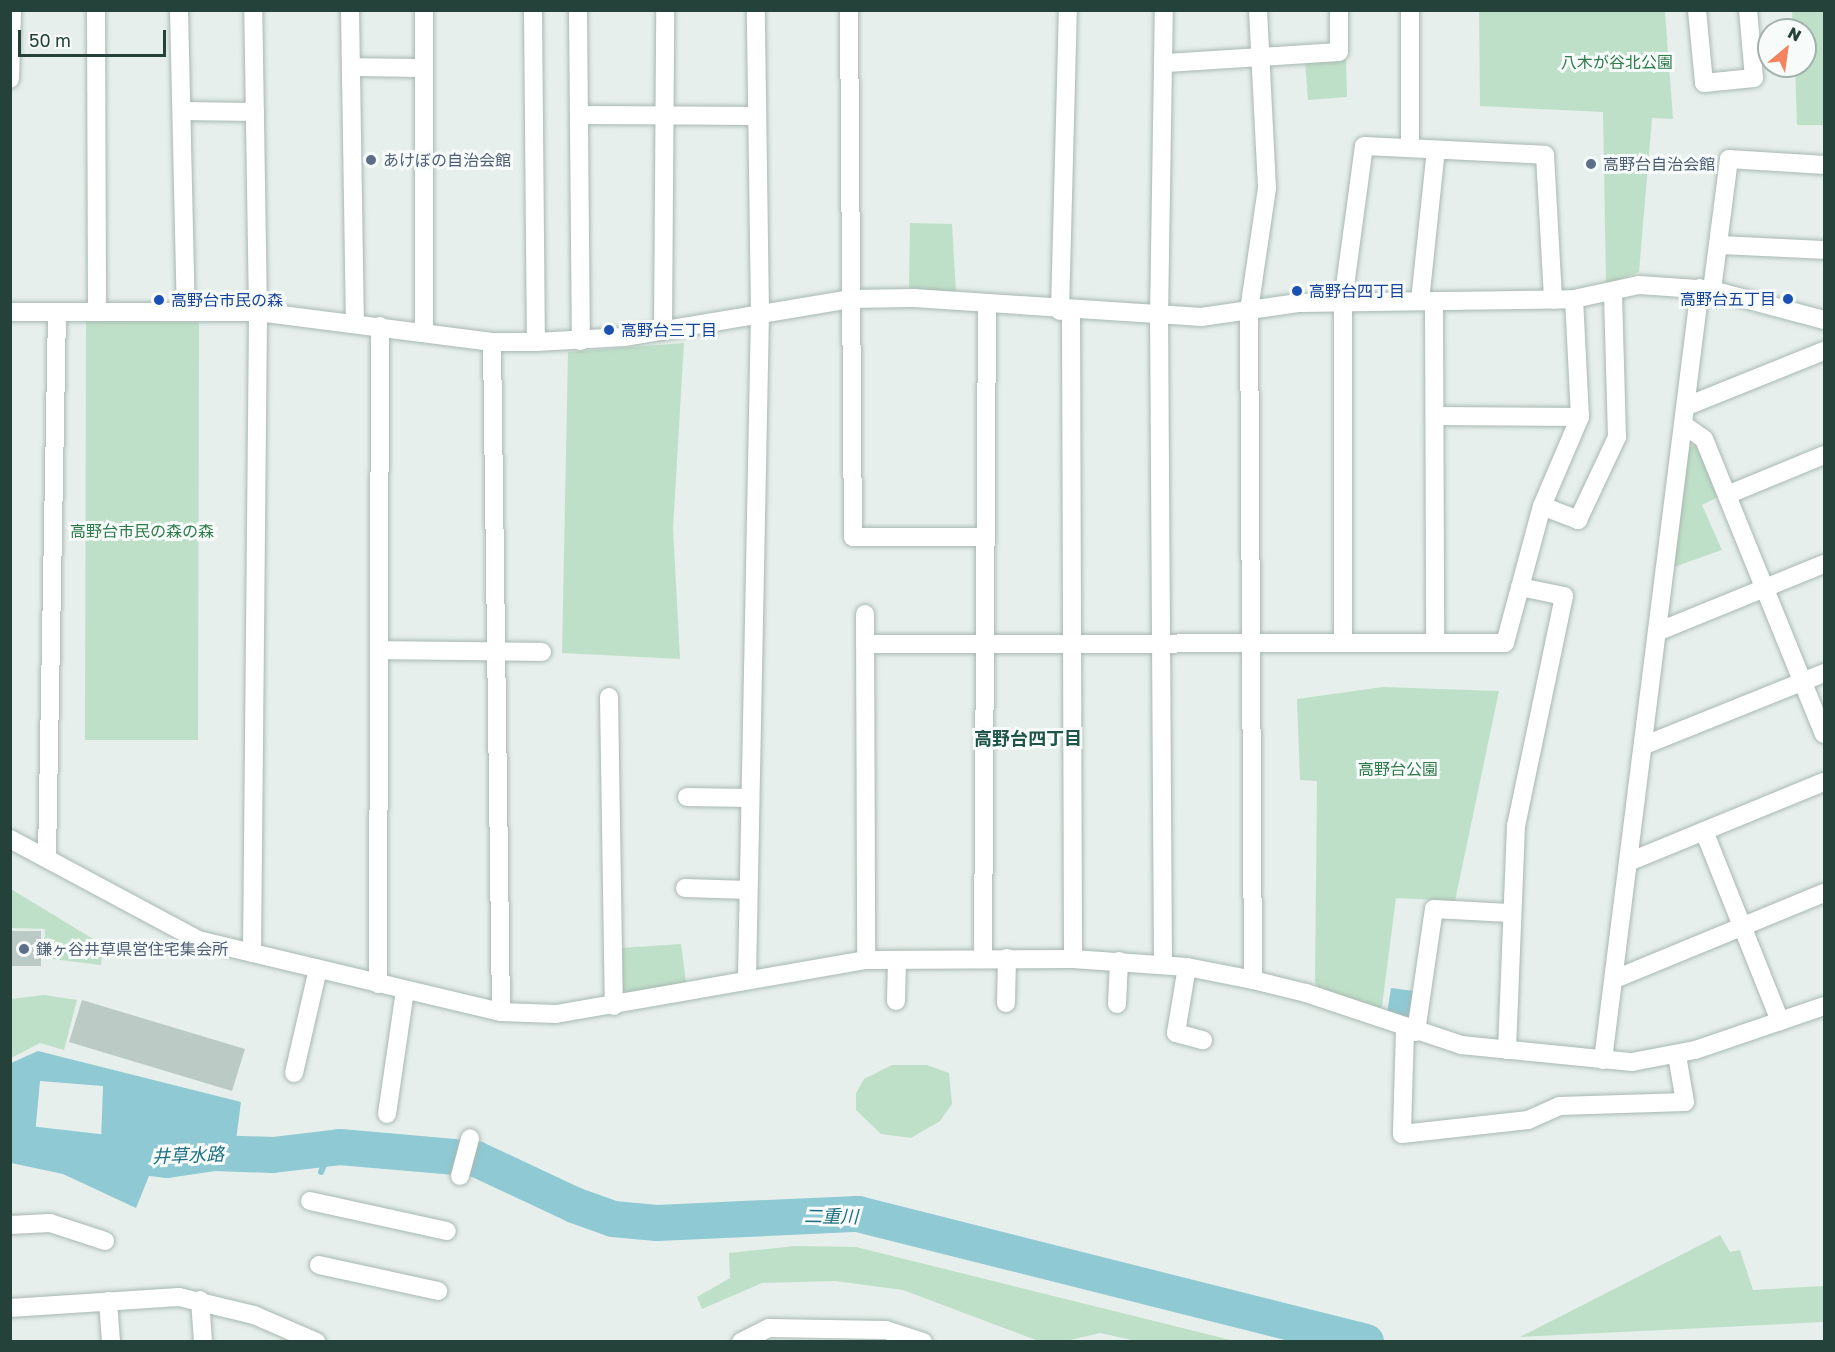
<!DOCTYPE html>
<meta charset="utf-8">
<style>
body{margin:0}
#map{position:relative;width:1835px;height:1352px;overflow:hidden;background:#e6efeb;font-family:"Golos Text","Noto Sans JP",sans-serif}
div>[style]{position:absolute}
.green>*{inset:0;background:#bfe0c8}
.water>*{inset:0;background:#8ec9d4}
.stream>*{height:6px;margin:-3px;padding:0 3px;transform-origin:3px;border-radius:3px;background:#8ec9d4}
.river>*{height:36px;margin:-18px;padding:0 18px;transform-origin:18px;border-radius:18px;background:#8ec9d4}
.building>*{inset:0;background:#bbcac4}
.roads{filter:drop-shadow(0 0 2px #a8b8b2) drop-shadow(0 0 2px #a8b8b2)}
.minor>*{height:18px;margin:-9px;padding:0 9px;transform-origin:9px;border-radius:9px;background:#fff}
.tertiary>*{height:18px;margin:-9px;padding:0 9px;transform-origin:9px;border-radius:9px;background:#fff}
.dots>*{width:16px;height:16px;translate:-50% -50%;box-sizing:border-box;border:3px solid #f7fbf9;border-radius:50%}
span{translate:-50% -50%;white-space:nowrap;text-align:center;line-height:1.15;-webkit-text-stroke:6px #f7fbf9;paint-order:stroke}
.park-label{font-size:16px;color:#2d7a4b}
.service-label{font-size:16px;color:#4e5e75}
.left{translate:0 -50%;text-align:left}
.transit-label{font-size:16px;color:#164399}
.right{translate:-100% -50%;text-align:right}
.neighbourhood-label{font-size:18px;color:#1f5548;font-weight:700}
.water-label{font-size:18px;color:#1c6f80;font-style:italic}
.frame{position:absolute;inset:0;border:12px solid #24423a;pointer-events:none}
.north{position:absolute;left:1757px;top:18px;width:60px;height:60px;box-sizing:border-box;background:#f7fbf9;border:2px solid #a3b1ad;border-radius:50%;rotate:29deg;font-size:16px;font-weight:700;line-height:24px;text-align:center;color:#24423a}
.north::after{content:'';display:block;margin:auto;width:21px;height:27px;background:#f4845f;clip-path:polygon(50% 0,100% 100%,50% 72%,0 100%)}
.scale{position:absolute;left:18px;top:30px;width:148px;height:27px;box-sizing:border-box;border:3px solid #24423a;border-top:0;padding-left:8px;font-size:18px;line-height:21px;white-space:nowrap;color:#24423a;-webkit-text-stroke:4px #f7fbf9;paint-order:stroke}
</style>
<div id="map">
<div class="green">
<i style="clip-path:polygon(1479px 11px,1665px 11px,1673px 119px,1652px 118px,1639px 272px,1606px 284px,1603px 112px,1480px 106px)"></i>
<i style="clip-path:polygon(1792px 11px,1824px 11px,1824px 125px,1797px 125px,1795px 66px,1805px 66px,1805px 30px,1793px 30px)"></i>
<i style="clip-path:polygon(1346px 59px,1347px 97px,1308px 100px,1305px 61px)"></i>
<i style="clip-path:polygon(910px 223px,952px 224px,956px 293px,909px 288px)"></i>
<i style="clip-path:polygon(86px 321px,199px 322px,198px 740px,85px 740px)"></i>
<i style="clip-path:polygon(684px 343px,673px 528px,680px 659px,562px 653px,568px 352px)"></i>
<i style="clip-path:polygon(1696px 445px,1718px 497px,1702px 505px,1722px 550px,1674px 567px,1689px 447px)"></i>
<i style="clip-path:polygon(1383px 687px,1499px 691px,1455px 901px,1396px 898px,1381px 1014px,1321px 992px,1315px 982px,1317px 781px,1300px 780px,1297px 699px)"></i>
<i style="clip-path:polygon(11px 889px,103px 945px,101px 965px,44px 958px,45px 929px,11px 928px)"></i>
<i style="clip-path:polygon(681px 944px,686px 983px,630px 995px,622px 989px,620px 948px)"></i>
<i style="clip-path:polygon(44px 995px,77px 1000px,64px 1050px,40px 1043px,11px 1058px,11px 999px)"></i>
<i style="clip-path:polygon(892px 1065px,927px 1065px,949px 1073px,952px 1104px,940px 1121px,911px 1138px,881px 1134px,856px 1110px,856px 1093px,864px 1079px)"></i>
<i style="clip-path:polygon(1720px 1235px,1730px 1252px,1740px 1250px,1753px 1290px,1824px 1286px,1824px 1322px,1520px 1337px)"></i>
<i style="clip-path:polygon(795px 1246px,856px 1247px,1235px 1341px,1136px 1341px,1100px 1333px,1066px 1341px,1039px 1341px,903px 1290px,835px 1281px,762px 1283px,702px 1309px,697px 1297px,730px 1278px,729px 1253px)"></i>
</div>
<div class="water">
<i style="clip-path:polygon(1391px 988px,1414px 991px,1412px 1014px,1403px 1021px,1387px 1014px)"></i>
<i style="clip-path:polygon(38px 1051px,241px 1102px,236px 1140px,171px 1146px,101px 1142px,103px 1086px,40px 1081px,35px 1135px,11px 1131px,11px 1063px)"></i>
<i style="clip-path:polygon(11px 1157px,61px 1163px,151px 1171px,136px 1208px,63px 1174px,11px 1163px)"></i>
</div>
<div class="stream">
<i style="left:321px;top:1172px;width:26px;rotate:-67deg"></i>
</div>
<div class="river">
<i style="left:10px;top:1142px;width:158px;rotate:6.5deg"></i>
<i style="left:167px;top:1160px;width:48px;rotate:-8.5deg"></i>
<i style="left:214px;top:1153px;width:59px;rotate:1.9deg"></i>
<i style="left:273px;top:1155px;width:67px;rotate:-6.8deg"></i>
<i style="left:340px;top:1147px;width:137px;rotate:5deg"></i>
<i style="left:476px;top:1159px;width:108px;rotate:25.1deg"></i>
<i style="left:574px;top:1205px;width:41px;rotate:19.7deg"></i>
<i style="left:613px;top:1219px;width:44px;rotate:5.2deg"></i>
<i style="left:657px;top:1223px;width:201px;rotate:-2.6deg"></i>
<i style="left:858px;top:1214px;width:524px;rotate:14.14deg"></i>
</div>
<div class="building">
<i style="clip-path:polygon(10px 931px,41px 931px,41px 966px,10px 966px)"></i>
<i style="clip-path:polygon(82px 1000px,245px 1049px,232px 1091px,69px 1042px)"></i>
</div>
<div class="roads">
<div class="minor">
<i style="left:96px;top:10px;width:302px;rotate:89.8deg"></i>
<i style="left:179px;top:10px;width:302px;rotate:88.7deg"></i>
<i style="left:350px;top:10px;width:313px;rotate:89.1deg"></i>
<i style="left:424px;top:10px;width:322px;rotate:90deg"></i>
<i style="left:533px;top:10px;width:332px;rotate:89.5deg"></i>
<i style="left:578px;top:10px;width:331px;rotate:89.5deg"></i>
<i style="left:849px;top:10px;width:527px;rotate:89.57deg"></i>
<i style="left:853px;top:537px;width:131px"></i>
<i style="left:1410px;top:10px;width:137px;rotate:90deg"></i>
<i style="left:1697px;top:10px;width:73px;rotate:84.5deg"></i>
<i style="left:1704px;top:83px;width:50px;rotate:-5.7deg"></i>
<i style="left:1754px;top:78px;width:68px;rotate:-95deg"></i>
<i style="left:1167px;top:63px;width:172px;rotate:-3.7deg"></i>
<i style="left:1339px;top:52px;width:42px;rotate:-90deg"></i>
<i style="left:351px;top:67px;width:73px;rotate:0.8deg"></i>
<i style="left:10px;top:79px;width:69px;rotate:-88.3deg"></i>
<i style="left:182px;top:111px;width:73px;rotate:0.8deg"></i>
<i style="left:579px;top:115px;width:178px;rotate:0.3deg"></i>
<i style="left:1719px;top:245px;width:105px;rotate:2.7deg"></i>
<i style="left:1712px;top:290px;width:132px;rotate:-82.6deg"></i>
<i style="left:1729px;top:159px;width:95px;rotate:3.6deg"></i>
<i style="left:1420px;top:301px;width:152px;rotate:-84deg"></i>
<i style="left:1434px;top:301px;width:342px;rotate:89.8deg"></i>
<i style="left:1060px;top:311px;width:301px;rotate:-88.5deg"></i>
<i style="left:1071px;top:312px;width:647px;rotate:89.82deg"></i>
<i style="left:663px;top:331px;width:321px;rotate:-89.6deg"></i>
<i style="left:492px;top:342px;width:670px;rotate:89.23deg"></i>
<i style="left:1687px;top:406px;width:148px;rotate:-21.9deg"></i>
<i style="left:1435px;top:416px;width:145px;rotate:0.4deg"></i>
<i style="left:1684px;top:425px;width:24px;rotate:35deg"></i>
<i style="left:1704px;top:439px;width:318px;rotate:67.9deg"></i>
<i style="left:1727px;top:495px;width:105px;rotate:-22.4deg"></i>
<i style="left:1542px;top:506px;width:39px;rotate:21deg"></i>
<i style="left:1578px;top:520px;width:92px;rotate:-64.8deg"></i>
<i style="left:1617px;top:437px;width:143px;rotate:-91.6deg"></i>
<i style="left:865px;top:614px;width:346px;rotate:89.8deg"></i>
<i style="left:1657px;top:632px;width:180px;rotate:-22.2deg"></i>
<i style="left:1343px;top:643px;width:342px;rotate:-90deg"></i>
<i style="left:1343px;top:301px;width:156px;rotate:-82.3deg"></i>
<i style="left:1364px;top:146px;width:181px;rotate:2.8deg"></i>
<i style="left:1545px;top:155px;width:145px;rotate:86.8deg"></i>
<i style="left:865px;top:644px;width:640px;rotate:-0.09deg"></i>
<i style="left:1505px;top:643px;width:142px;rotate:-74.9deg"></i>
<i style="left:1542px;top:506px;width:97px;rotate:-66.9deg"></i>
<i style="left:1580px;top:417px;width:118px;rotate:-92.9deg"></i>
<i style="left:379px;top:650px;width:163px;rotate:0.7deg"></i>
<i style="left:609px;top:697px;width:309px;rotate:89.1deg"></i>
<i style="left:1645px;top:745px;width:193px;rotate:-21.9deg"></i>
<i style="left:687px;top:797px;width:63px;rotate:0.9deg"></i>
<i style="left:1704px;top:831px;width:205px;rotate:68.2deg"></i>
<i style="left:10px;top:839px;width:213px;rotate:28.2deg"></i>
<i style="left:198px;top:940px;width:311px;rotate:13.4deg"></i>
<i style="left:501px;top:1012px;width:55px;rotate:2.1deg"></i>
<i style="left:556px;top:1014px;width:315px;rotate:-9.9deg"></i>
<i style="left:866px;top:960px;width:207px;rotate:-0.3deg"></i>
<i style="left:1073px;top:959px;width:114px;rotate:4deg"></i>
<i style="left:1187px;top:967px;width:67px;rotate:11.1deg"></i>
<i style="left:1253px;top:980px;width:55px;rotate:13.8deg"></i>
<i style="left:1306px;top:993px;width:163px;rotate:18.5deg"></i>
<i style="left:1461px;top:1045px;width:172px;rotate:5.7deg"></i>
<i style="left:1632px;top:1062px;width:64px;rotate:-10.8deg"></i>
<i style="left:1695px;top:1050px;width:136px;rotate:-18.8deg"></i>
<i style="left:47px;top:857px;width:545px;rotate:-88.95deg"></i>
<i style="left:1631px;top:861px;width:209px;rotate:-22.3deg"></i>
<i style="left:685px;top:888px;width:63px;rotate:1.8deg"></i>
<i style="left:252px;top:953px;width:641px;rotate:-89.46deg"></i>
<i style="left:258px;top:312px;width:302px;rotate:-90.9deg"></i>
<i style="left:983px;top:958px;width:654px;rotate:-89.65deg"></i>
<i style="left:1163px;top:964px;width:647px;rotate:-90.35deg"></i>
<i style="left:1159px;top:317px;width:307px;rotate:-89.1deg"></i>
<i style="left:1187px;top:967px;width:67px;rotate:99.5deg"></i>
<i style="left:1176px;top:1033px;width:28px;rotate:15deg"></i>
<i style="left:747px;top:978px;width:665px;rotate:-88.88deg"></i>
<i style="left:760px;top:313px;width:303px;rotate:-90.8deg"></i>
<i style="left:1615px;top:979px;width:226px;rotate:-22.4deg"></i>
<i style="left:1253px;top:980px;width:670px;rotate:-90.34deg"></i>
<i style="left:1249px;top:310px;width:123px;rotate:-81.6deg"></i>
<i style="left:1267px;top:188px;width:178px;rotate:-92.9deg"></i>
<i style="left:378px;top:984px;width:658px;rotate:-89.83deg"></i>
<i style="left:896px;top:1001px;width:41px;rotate:-88.6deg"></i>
<i style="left:1006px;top:1003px;width:45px;rotate:-88.7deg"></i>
<i style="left:1117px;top:1004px;width:43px;rotate:-87.3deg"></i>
<i style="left:1405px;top:1030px;width:104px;rotate:91.7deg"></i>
<i style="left:1402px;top:1134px;width:127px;rotate:-6.3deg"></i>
<i style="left:1528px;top:1120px;width:34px;rotate:-24deg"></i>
<i style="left:1559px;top:1106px;width:126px;rotate:-1.8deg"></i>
<i style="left:1685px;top:1102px;width:48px;rotate:-99.7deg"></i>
<i style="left:1416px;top:1032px;width:124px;rotate:-81.7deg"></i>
<i style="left:1434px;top:909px;width:75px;rotate:3.1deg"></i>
<i style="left:1507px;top:1050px;width:224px;rotate:-87.7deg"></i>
<i style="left:1516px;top:826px;width:235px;rotate:-78.2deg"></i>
<i style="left:1564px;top:596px;width:45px;rotate:-168.4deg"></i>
<i style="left:1603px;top:1060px;width:778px;rotate:-82.84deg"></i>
<i style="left:294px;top:1073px;width:107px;rotate:-77deg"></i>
<i style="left:387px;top:1114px;width:125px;rotate:-81.7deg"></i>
<i style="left:460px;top:1176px;width:39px;rotate:-75deg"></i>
<i style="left:310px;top:1201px;width:140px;rotate:12.4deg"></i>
<i style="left:10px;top:1225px;width:40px;rotate:-2.9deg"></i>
<i style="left:50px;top:1223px;width:58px;rotate:18.1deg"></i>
<i style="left:319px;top:1265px;width:122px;rotate:12.3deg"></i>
<i style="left:200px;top:1300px;width:42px;rotate:85.9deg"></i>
<i style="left:108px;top:1301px;width:41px;rotate:85.8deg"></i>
<i style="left:10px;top:1308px;width:169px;rotate:-3.7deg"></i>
<i style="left:179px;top:1297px;width:77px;rotate:13.5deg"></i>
<i style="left:254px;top:1315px;width:68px;rotate:23.5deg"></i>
<i style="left:741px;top:1342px;width:31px;rotate:-27deg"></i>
<i style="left:769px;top:1328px;width:117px;rotate:1deg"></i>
<i style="left:886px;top:1330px;width:39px;rotate:18deg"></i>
</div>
<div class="tertiary">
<i style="left:10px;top:312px;width:248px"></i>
<i style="left:258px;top:312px;width:236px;rotate:7.3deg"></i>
<i style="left:492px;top:342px;width:44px"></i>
<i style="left:536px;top:342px;width:88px;rotate:-3.3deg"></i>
<i style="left:624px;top:337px;width:229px;rotate:-9.5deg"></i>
<i style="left:850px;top:299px;width:64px;rotate:-0.9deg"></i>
<i style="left:914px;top:298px;width:288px;rotate:3.8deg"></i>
<i style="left:1201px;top:317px;width:98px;rotate:-8.2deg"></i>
<i style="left:1298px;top:303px;width:276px;rotate:-0.8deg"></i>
<i style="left:1574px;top:299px;width:66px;rotate:-12.2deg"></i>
<i style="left:1639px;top:285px;width:73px;rotate:3.9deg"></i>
<i style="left:1712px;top:290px;width:116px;rotate:15deg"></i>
</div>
</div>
<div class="dots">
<i style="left:371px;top:160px;background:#5c6f8a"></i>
<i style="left:1591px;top:164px;background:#5c6f8a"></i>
<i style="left:1297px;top:291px;background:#1a4fb4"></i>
<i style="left:1788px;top:299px;background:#1a4fb4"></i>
<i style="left:159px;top:300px;background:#1a4fb4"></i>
<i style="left:609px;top:330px;background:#1a4fb4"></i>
<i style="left:24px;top:949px;background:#5c6f8a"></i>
</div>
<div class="park-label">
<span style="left:1617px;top:62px">八木が谷北公園</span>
<span style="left:142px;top:531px">高野台市民の森の森</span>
<span style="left:1398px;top:769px">高野台公園</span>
</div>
<div class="service-label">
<span class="left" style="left:383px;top:160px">あけぼの自治会館</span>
<span class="left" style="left:1603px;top:164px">高野台自治会館</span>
<span class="left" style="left:36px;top:949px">鎌ヶ谷井草県営住宅集会所</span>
</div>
<div class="transit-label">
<span class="left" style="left:1309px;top:291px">高野台四丁目</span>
<span class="right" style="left:1776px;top:299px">高野台五丁目</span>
<span class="left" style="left:171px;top:300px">高野台市民の森</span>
<span class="left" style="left:621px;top:330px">高野台三丁目</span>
</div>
<div class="neighbourhood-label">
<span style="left:1028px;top:738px">高野台四丁目</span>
</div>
<div class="water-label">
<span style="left:188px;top:1155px;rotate:-2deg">井草水路</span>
<span style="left:831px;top:1216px;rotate:1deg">二重川</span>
</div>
<div class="frame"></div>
<div class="north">N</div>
<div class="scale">50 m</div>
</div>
